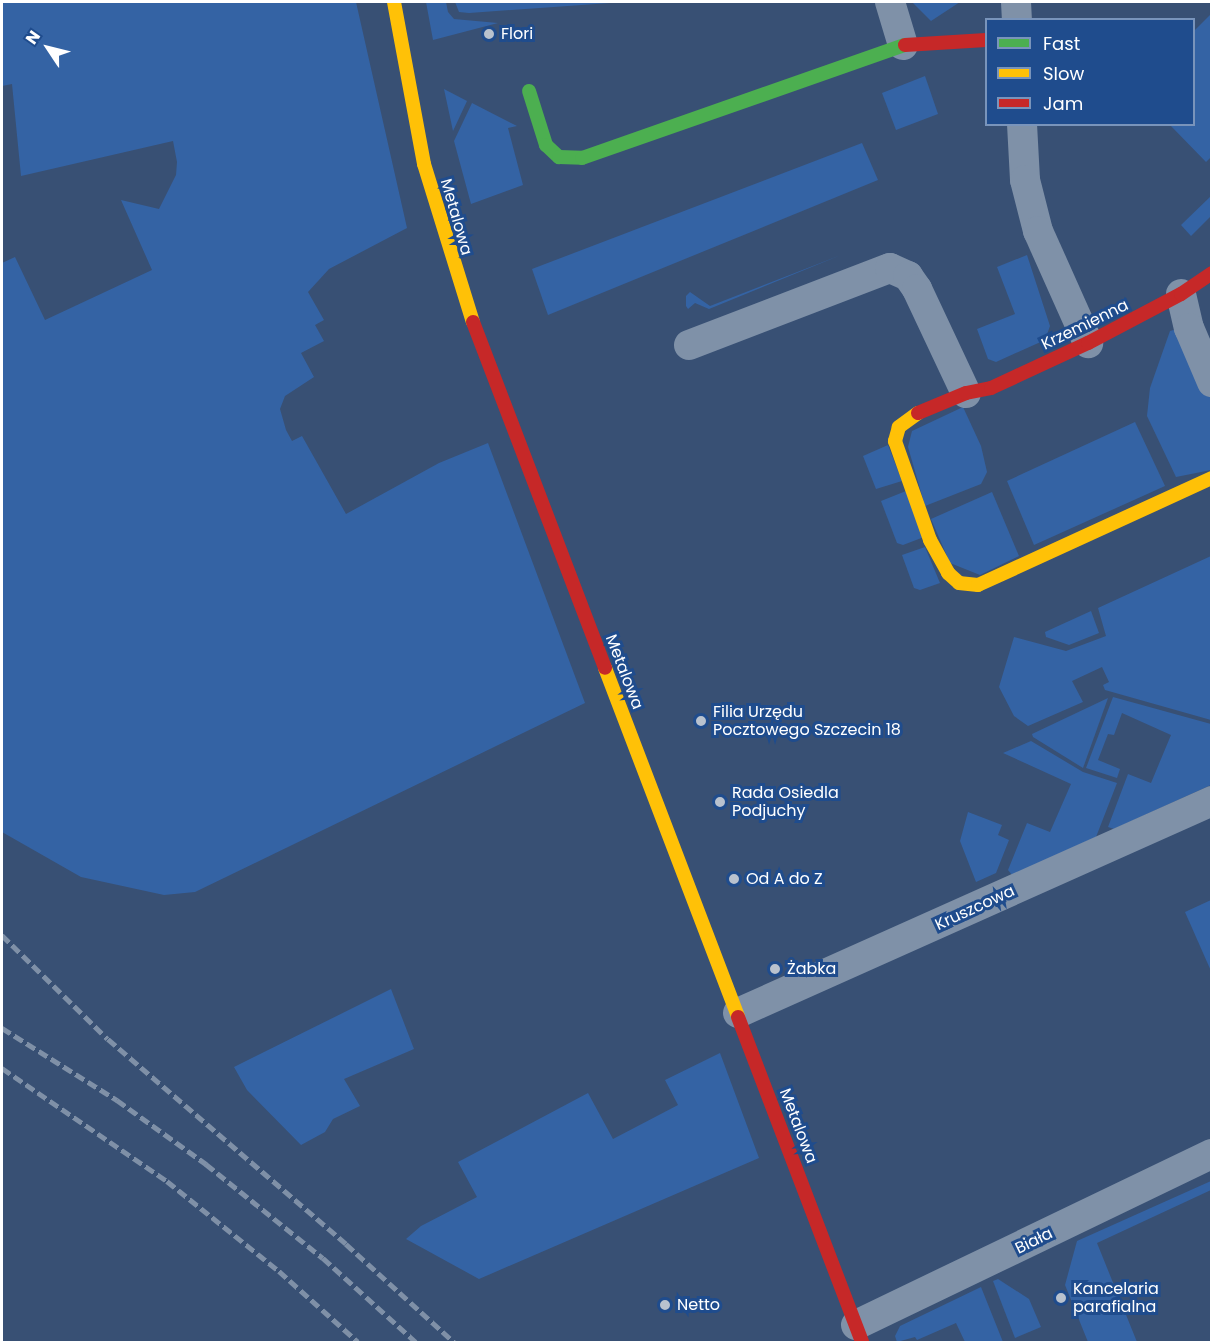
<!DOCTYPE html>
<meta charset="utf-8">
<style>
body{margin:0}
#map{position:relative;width:1213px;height:1344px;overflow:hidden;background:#385074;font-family:Poppins,sans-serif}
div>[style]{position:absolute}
.green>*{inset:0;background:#3463a4}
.street>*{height:30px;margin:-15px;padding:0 15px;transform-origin:15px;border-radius:15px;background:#7f91a8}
.fast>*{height:14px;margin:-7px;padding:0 7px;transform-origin:7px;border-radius:7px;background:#4caf50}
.slow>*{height:14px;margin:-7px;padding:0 7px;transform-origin:7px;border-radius:7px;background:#ffc107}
.jam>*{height:14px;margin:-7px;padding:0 7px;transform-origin:7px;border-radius:7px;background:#c62828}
.rail>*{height:4.5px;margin-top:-2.25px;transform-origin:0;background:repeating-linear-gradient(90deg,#7f90a7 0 10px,transparent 0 14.5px)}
.dots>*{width:16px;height:16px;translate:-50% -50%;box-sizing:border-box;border:3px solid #1f4c8d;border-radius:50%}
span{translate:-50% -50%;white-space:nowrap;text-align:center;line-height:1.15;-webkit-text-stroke:6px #1f4c8d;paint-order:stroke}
.poi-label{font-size:16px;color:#fff}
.left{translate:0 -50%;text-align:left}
.street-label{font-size:16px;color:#fff}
.frame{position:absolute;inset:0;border:3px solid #fff;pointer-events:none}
.legend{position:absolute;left:985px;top:18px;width:210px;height:108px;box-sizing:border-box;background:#1f4c8d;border:2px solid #7994bb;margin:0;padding:8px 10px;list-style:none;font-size:18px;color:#fff}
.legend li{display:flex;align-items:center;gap:12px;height:30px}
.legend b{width:30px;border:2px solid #7994bb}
.north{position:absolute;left:18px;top:18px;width:60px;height:60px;-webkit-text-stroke:4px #1f4c8d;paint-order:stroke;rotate:305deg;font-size:16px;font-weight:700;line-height:24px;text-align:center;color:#fff}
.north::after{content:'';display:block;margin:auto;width:21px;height:27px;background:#fff;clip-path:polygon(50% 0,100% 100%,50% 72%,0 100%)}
</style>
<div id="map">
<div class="green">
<i style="clip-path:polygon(2px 2px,356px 2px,407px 228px,329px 269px,308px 292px,324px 320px,315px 325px,324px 341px,301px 353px,314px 377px,285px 396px,280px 409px,286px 430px,292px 441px,302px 436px,346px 514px,439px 463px,488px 443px,585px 703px,195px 892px,164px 895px,81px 877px,2px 832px,2px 263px,15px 257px,45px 320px,152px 270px,121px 200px,159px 209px,176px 175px,177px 162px,173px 141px,21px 176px,12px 84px,2px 86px)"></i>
<i style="clip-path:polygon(426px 2px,446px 2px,448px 12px,454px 19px,498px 23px,433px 40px)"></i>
<i style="clip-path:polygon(455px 2px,624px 2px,469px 13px,459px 12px)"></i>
<i style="clip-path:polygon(912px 2px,960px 2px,931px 21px)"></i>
<i style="clip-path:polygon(1211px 14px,1212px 156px,1206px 162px,1170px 125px,1194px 124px,1194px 31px)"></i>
<i style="clip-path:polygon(925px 76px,938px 114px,896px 130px,882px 93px)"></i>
<i style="clip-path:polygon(444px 89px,467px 101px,453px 131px)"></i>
<i style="clip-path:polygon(472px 103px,517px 126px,508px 128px,523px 185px,471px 204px,454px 141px)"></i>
<i style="clip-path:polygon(862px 143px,878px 180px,548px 315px,532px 269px)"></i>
<i style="clip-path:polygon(1211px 196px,1211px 216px,1191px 236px,1181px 225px)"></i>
<i style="clip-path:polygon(841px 255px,709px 309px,695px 303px,688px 309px,686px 306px,686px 296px,690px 292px,710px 306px)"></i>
<i style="clip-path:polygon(1027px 255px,1050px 326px,1045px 340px,996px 362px,988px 359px,977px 329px,1015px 314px,997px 267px)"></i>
<i style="clip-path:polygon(1177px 329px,1182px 334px,1211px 399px,1211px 470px,1176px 477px,1147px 416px,1150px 388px,1170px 331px)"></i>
<i style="clip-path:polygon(963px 407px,981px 446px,987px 472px,981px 484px,925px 506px,908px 447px,912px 431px)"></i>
<i style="clip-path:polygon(1135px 422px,1165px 486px,1034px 545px,1007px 481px)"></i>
<i style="clip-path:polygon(888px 445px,902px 481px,876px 489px,863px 456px)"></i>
<i style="clip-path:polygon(906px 491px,924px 537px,903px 545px,897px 543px,881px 501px)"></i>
<i style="clip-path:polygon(992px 492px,1019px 556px,980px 575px,950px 563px,931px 519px)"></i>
<i style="clip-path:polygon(925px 547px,940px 583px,920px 590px,914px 588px,902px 555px)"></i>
<i style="clip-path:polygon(1211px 556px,1211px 720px,1105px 690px,1103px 685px,1109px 682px,1102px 667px,1072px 681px,1083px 702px,1028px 726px,1014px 716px,999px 687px,1014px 637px,1066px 651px,1106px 636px,1098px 608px)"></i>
<i style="clip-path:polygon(1091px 611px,1099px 633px,1069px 645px,1046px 637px,1045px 632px)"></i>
<i style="clip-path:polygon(1113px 697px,1211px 724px,1211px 785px,1114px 829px,1108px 827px,1128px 774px,1151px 783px,1171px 735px,1122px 713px,1114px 735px,1108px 734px,1098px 760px,1120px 769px,1117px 778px,1086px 768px)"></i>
<i style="clip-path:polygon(1108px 698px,1083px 768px,1033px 737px,1032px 734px)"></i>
<i style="clip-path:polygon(1031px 741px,1083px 772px,1117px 783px,1096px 837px,1012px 875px,1008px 870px,1027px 823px,1050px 832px,1071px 784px,1003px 753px)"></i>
<i style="clip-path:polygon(968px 812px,1002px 825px,998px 835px,1009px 840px,996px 873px,976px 882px,960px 841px)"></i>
<i style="clip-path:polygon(1211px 900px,1211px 971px,1185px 912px)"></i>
<i style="clip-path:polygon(391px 989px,414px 1049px,344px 1079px,360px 1106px,333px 1119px,325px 1132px,301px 1145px,247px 1090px,234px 1067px)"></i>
<i style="clip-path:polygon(720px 1053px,759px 1158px,479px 1279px,406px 1239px,421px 1226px,477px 1197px,458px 1162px,588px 1093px,613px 1139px,678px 1105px,665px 1080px)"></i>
<i style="clip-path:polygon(1211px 1181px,1211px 1190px,1097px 1243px,1137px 1342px,1088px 1342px,1065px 1285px,1077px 1241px)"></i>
<i style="clip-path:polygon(998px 1279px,1029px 1299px,1041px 1327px,1015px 1338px,993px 1281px)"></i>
<i style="clip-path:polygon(981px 1287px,1003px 1342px,965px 1342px,956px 1323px,917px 1340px,915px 1337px,897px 1342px,895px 1336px,900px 1326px)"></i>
</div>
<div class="street">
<i style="left:890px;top:2px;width:45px;rotate:73.2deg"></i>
<i style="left:1016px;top:2px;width:18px;rotate:87deg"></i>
<i style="left:1022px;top:124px;width:56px;rotate:86.9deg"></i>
<i style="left:1025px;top:180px;width:53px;rotate:75.7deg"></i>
<i style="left:1038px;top:231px;width:123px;rotate:65.9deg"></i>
<i style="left:1181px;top:294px;width:35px;rotate:77deg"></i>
<i style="left:1189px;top:328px;width:59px;rotate:66.9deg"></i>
<i style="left:689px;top:345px;width:215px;rotate:-21deg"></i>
<i style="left:890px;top:268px;width:20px;rotate:24deg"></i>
<i style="left:908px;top:276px;width:16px;rotate:55deg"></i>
<i style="left:917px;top:289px;width:115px;rotate:64.8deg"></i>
<i style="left:738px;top:1013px;width:519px;rotate:-24.1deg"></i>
<i style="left:856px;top:1325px;width:395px;rotate:-25.7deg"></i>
</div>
<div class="fast">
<i style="left:529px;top:91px;width:57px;rotate:72.5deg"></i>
<i style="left:546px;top:145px;width:18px;rotate:43deg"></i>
<i style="left:559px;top:157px;width:23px;rotate:2deg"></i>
<i style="left:582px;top:158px;width:342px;rotate:-19.3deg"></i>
</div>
<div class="slow">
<i style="left:394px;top:2px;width:165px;rotate:79.5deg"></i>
<i style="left:424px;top:164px;width:165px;rotate:72.8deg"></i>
<i style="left:918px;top:413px;width:24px;rotate:144deg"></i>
<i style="left:899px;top:427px;width:15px;rotate:106deg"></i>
<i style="left:895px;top:441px;width:105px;rotate:70.5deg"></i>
<i style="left:930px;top:540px;width:38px;rotate:61deg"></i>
<i style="left:948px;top:573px;width:15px;rotate:42deg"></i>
<i style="left:959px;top:583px;width:19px;rotate:6deg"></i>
<i style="left:978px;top:585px;width:257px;rotate:-24.6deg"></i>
<i style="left:605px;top:668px;width:373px;rotate:69.1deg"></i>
</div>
<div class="jam">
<i style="left:905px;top:45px;width:81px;rotate:-3.5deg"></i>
<i style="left:473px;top:322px;width:370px;rotate:69.1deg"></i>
<i style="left:918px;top:413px;width:52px;rotate:-22.6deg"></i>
<i style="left:966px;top:393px;width:25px;rotate:-11deg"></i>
<i style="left:991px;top:388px;width:107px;rotate:-24.9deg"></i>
<i style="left:1088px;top:343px;width:105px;rotate:-27.8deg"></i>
<i style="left:1181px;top:294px;width:37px;rotate:-34deg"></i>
<i style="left:738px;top:1017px;width:348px;rotate:69.1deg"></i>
</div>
<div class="rail">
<i style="left:2px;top:935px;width:148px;rotate:44.5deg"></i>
<i style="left:108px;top:1039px;width:314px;rotate:40.7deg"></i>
<i style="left:346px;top:1244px;width:146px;rotate:42.2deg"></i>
<i style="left:2px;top:1028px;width:136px;rotate:32.1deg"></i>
<i style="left:117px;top:1100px;width:110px;rotate:35.7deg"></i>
<i style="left:206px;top:1164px;width:150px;rotate:38.8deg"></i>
<i style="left:323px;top:1258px;width:125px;rotate:42.1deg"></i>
<i style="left:2px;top:1068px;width:200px;rotate:34.4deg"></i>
<i style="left:167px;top:1181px;width:144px;rotate:38.8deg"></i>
<i style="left:279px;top:1271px;width:106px;rotate:41.9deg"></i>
</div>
<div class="dots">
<i style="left:489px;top:34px;background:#b9c2ce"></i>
<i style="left:701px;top:721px;background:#b9c2ce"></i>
<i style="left:720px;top:802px;background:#b9c2ce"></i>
<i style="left:734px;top:879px;background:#b9c2ce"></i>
<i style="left:775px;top:969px;background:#b9c2ce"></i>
<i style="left:1061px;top:1298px;background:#b9c2ce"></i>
<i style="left:665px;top:1305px;background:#b9c2ce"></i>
</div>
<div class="poi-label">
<span class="left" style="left:501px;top:34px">Flori</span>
<span class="left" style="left:713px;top:721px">Filia Urzędu<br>Pocztowego Szczecin 18</span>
<span class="left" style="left:732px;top:802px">Rada Osiedla<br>Podjuchy</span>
<span class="left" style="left:746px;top:879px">Od A do Z</span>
<span class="left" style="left:787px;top:969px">Żabka</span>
<span class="left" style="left:1073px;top:1298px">Kancelaria<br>parafialna</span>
<span class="left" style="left:677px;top:1305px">Netto</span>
</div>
<div class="street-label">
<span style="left:456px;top:217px;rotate:74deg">Metalowa</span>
<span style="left:1085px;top:325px;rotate:-26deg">Krzemienna</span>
<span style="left:624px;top:672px;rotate:69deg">Metalowa</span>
<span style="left:975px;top:908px;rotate:-25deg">Kruszcowa</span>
<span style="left:798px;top:1126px;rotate:69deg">Metalowa</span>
<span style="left:1034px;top:1241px;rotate:-26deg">Biała</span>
</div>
<div class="frame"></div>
<ul class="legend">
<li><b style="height:8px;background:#4caf50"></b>Fast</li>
<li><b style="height:8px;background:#ffc107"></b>Slow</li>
<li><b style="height:8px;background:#c62828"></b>Jam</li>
</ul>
<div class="north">N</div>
</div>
